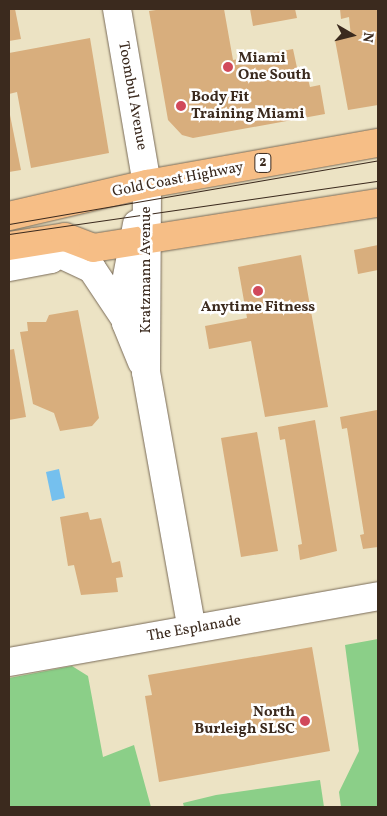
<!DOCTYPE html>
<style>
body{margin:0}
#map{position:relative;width:387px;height:816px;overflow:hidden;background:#ece3c4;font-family:Vollkorn,serif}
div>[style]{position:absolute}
.green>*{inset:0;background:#8bcf88}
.water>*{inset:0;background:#75c0ee}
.building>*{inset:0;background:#d8ae7d}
.roads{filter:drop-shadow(0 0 1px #796b58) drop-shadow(0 0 1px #796b58)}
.minor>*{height:28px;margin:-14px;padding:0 14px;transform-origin:14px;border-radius:14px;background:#fff}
.highway>*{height:28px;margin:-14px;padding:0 14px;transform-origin:14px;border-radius:14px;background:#f6be86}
.tram>*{height:1px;margin:-0.5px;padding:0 0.5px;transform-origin:0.5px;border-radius:0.5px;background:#3b2a1e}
.dots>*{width:14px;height:14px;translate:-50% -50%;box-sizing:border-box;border:2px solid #fff;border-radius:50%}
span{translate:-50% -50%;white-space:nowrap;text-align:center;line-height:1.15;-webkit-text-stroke:5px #fff;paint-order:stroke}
.shield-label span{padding:1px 4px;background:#fff;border:1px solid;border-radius:4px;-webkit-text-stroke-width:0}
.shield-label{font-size:14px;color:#3b2a1e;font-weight:700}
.poi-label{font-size:15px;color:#3b2a1e;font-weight:700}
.left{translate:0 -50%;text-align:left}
.right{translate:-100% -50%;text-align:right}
.street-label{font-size:15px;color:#3b2a1e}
.frame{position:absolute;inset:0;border:10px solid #3b2a1e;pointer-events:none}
.north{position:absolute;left:327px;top:10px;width:50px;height:50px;-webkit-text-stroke:4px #fff;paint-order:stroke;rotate:98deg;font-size:14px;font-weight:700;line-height:20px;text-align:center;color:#3b2a1e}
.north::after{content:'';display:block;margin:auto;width:18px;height:22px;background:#3b2a1e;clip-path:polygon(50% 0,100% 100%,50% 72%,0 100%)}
</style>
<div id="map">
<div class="green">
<i style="clip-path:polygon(378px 639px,378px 807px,341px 807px,339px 792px,359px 751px,345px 645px)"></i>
<i style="clip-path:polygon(72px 666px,88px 676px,103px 757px,134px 745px,151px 807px,9px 807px,9px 678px)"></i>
<i style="clip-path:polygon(320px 780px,324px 807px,184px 807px,183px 803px,216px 795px)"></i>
</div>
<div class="water">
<i style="clip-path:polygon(59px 469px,65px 498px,52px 501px,46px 472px)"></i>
</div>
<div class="building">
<i style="clip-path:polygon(9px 9px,15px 9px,21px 39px,9px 41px)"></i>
<i style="clip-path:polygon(163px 9px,224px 9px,233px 60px,293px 49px,299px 77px,307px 75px,310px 87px,320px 85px,325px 114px,193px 138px,182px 135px,168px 120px,149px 11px)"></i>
<i style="clip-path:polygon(250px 9px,295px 9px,297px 18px,253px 26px)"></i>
<i style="clip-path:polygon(340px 9px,378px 9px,378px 105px,348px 110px,335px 40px,351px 37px,349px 17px,341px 19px)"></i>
<i style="clip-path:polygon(90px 38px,109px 153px,31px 168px,17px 92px,9px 94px,9px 53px)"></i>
<i style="clip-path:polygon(9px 110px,21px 170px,9px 172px)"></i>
<i style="clip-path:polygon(378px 245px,378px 270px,358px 274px,354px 250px)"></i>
<i style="clip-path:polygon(301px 255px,328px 407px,265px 417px,251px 341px,209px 349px,205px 326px,247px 318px,238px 267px)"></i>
<i style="clip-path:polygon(78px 310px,99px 418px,92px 426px,60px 431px,54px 413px,33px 404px,20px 332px,28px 331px,27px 322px,46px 322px,49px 315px)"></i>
<i style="clip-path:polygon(14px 349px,26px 417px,9px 420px,9px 350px)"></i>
<i style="clip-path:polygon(377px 410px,378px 547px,363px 549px,360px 535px,364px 534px,347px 428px,342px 429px,340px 417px)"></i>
<i style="clip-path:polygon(315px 420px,337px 551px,300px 560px,298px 545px,302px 544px,285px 439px,280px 440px,278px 427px)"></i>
<i style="clip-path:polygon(257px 432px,278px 551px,241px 557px,221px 438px)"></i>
<i style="clip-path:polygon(88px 512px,90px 520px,101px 518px,112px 563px,120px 561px,123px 577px,116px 578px,118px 592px,81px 595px,74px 565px,68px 566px,60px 517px)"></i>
<i style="clip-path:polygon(312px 647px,330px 751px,159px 782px,145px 696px,152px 695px,148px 675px)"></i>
</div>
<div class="roads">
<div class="minor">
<i style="left:117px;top:9px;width:178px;rotate:80.3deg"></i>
<i style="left:147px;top:184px;width:188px;rotate:90.3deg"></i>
<i style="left:146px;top:372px;width:261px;rotate:79.9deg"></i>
<i style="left:137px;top:224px;width:69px;rotate:100.8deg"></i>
<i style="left:124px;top:292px;width:31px;rotate:86deg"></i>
<i style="left:126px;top:323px;width:42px;rotate:67.7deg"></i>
<i style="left:35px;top:242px;width:63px;rotate:25.3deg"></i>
<i style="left:92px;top:269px;width:58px;rotate:56.3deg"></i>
<i style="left:9px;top:267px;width:43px;rotate:-10.8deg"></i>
<i style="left:51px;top:259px;width:22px;rotate:-56deg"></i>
<i style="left:9px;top:662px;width:375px;rotate:-10.1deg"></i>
</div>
<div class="highway">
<i style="left:9px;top:216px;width:142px;rotate:-13.1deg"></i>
<i style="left:147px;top:184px;width:235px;rotate:-10.1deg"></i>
<i style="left:9px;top:246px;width:57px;rotate:-9.1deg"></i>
<i style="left:65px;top:237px;width:30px;rotate:21deg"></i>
<i style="left:93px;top:248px;width:289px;rotate:-9deg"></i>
</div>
</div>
<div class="tram">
<i style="left:9px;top:224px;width:375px;rotate:-9.8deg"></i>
<i style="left:9px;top:234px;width:373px;rotate:-8.2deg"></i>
</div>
<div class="dots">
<i style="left:228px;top:67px;background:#d1495b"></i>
<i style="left:181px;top:106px;background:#d1495b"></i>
<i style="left:258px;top:291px;background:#d1495b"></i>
<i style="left:305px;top:721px;background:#d1495b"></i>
</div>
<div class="shield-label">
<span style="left:263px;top:163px">2</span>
</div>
<div class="poi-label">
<span class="left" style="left:238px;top:67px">Miami<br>One South</span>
<span class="left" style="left:191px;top:106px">Body Fit<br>Training Miami</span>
<span style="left:258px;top:308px">Anytime Fitness</span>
<span class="right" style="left:295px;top:721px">North<br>Burleigh SLSC</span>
</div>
<div class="street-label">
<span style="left:132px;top:96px;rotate:80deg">Toombul Avenue</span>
<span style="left:178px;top:180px;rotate:-11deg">Gold Coast Highway</span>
<span style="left:147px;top:270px;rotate:-90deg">Kratzmann Avenue</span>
<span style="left:194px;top:629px;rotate:-10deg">The Esplanade</span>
</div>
<div class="frame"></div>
<div class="north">N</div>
</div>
